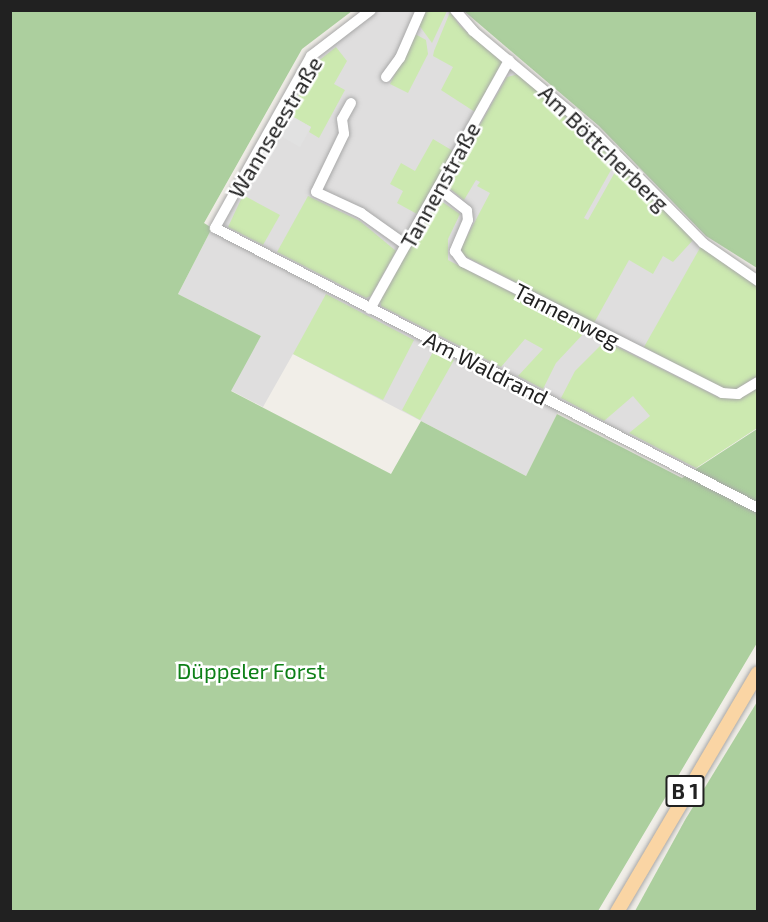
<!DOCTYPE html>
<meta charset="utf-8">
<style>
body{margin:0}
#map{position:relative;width:768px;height:922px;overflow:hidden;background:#f1eee8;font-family:"Exo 2",sans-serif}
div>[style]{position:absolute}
.residential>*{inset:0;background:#dfdede}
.grass>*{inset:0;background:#cce9b0}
.forest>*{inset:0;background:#accf9e}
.parking>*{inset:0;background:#e1e1e1}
.roads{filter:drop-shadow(0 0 2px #a8a8a8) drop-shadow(0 0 2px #a8a8a8)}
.minor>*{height:10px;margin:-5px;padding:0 5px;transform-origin:5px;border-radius:5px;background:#fff}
.major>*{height:14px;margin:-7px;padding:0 7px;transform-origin:7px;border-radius:7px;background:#fad5a4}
span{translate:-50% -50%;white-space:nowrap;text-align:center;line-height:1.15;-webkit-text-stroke:5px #fff;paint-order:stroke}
.shield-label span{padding:2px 4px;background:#fff;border:2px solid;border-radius:4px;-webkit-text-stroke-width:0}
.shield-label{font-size:21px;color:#212121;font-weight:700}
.street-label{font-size:22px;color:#212121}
.park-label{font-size:22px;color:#0e8018}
.frame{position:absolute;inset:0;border:12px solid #212121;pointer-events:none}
</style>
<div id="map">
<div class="residential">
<i style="clip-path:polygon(376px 11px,450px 11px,464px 29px,592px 136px,670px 214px,757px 282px,757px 428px,692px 470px,562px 404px,526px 476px,293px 354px,263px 407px,230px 390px,261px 336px,178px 294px,212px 228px,315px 58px)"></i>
</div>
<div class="grass">
<i style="clip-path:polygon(425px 11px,447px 11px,432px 43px,419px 25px)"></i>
<i style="clip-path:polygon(450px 12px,460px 26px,502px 62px,475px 112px,441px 90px,453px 67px,433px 56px,434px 51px)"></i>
<i style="clip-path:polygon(415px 34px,426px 40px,428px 54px,408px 93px,390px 84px)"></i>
<i style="clip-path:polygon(336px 47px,347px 61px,334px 84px,345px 90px,319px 138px,309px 132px,311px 127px,288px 114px,317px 62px)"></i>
<i style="clip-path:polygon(519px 74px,616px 161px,584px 218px,588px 220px,619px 165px,694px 239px,673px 262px,663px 256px,653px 274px,629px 260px,594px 323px,463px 255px,461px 248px,490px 193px,477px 186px,480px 182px,476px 180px,464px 200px,449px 188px,448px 181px,507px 77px)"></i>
<i style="clip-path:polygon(433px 139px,453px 151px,417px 214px,397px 203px,403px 191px,390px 184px,401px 163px,415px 171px)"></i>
<i style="clip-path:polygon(243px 195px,280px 215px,263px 245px,228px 227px)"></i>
<i style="clip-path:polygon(308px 196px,360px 221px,396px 251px,371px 296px,366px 298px,277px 252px)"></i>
<i style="clip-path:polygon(441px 201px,460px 214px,448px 239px,448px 260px,586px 331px,556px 363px,543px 389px,518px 376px,543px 349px,525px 339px,501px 367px,381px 306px,380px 300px,423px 224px,436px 202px)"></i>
<i style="clip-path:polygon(701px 246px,757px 285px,757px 376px,737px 389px,726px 391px,644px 347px)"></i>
<i style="clip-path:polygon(326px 294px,414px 340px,383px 400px,293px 354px)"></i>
<i style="clip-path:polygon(605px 341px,718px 397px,740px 398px,757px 387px,757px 428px,696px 468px,629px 433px,650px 416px,633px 396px,604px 421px,561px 398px,575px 371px)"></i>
<i style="clip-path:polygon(434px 350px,454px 360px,420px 420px,402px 410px)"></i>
</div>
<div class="forest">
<i style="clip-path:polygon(10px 11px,352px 11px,302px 49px,204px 223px,212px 228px,178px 294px,261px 336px,231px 391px,391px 474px,421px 421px,526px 476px,557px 414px,682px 478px,757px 429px,757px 643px,598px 911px,11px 911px)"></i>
<i style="clip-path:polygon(464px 11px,757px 11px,757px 268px,706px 236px,599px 126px)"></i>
<i style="clip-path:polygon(757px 702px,757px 911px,635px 911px,685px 820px)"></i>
</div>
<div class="parking">
<i style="clip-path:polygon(288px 114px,311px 127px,300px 147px,277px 134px)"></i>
</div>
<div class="roads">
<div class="minor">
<i style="left:371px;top:10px;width:76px;rotate:142.5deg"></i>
<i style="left:311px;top:56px;width:197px;rotate:119.2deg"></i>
<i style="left:215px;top:228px;width:611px;rotate:27.28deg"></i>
<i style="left:455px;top:10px;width:28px;rotate:49deg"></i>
<i style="left:473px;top:31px;width:158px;rotate:39.9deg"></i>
<i style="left:594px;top:132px;width:156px;rotate:45.5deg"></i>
<i style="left:703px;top:243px;width:67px;rotate:34.6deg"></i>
<i style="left:386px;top:77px;width:24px;rotate:-54deg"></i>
<i style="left:400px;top:58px;width:52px;rotate:-66.4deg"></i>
<i style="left:351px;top:103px;width:18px;rotate:119deg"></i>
<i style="left:342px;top:119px;width:15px;rotate:82deg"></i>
<i style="left:344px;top:134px;width:64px;rotate:115.8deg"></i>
<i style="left:316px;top:192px;width:50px;rotate:25deg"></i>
<i style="left:361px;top:213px;width:55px;rotate:35.4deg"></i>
<i style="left:438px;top:188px;width:37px;rotate:38deg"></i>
<i style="left:467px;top:211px;width:9px;rotate:84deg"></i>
<i style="left:468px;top:220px;width:34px;rotate:113deg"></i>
<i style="left:455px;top:251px;width:14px;rotate:54deg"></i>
<i style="left:463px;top:262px;width:290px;rotate:26.8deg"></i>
<i style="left:722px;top:393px;width:16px;rotate:4deg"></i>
<i style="left:738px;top:394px;width:23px;rotate:-31deg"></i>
<i style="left:370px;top:309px;width:285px;rotate:-60.8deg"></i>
</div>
<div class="major">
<i style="left:617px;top:912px;width:277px;rotate:-59.5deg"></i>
</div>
</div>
<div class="shield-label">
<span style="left:685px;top:791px">B 1</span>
</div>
<div class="street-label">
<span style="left:275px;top:127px;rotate:-59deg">Wannseestraße</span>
<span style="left:604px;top:148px;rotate:44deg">Am Böttcherberg</span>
<span style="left:440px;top:185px;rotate:-61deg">Tannenstraße</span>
<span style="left:567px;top:315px;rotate:27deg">Tannenweg</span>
<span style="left:486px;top:368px;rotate:27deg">Am Waldrand</span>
</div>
<div class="park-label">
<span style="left:251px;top:671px">Düppeler Forst</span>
</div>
<div class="frame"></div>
</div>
